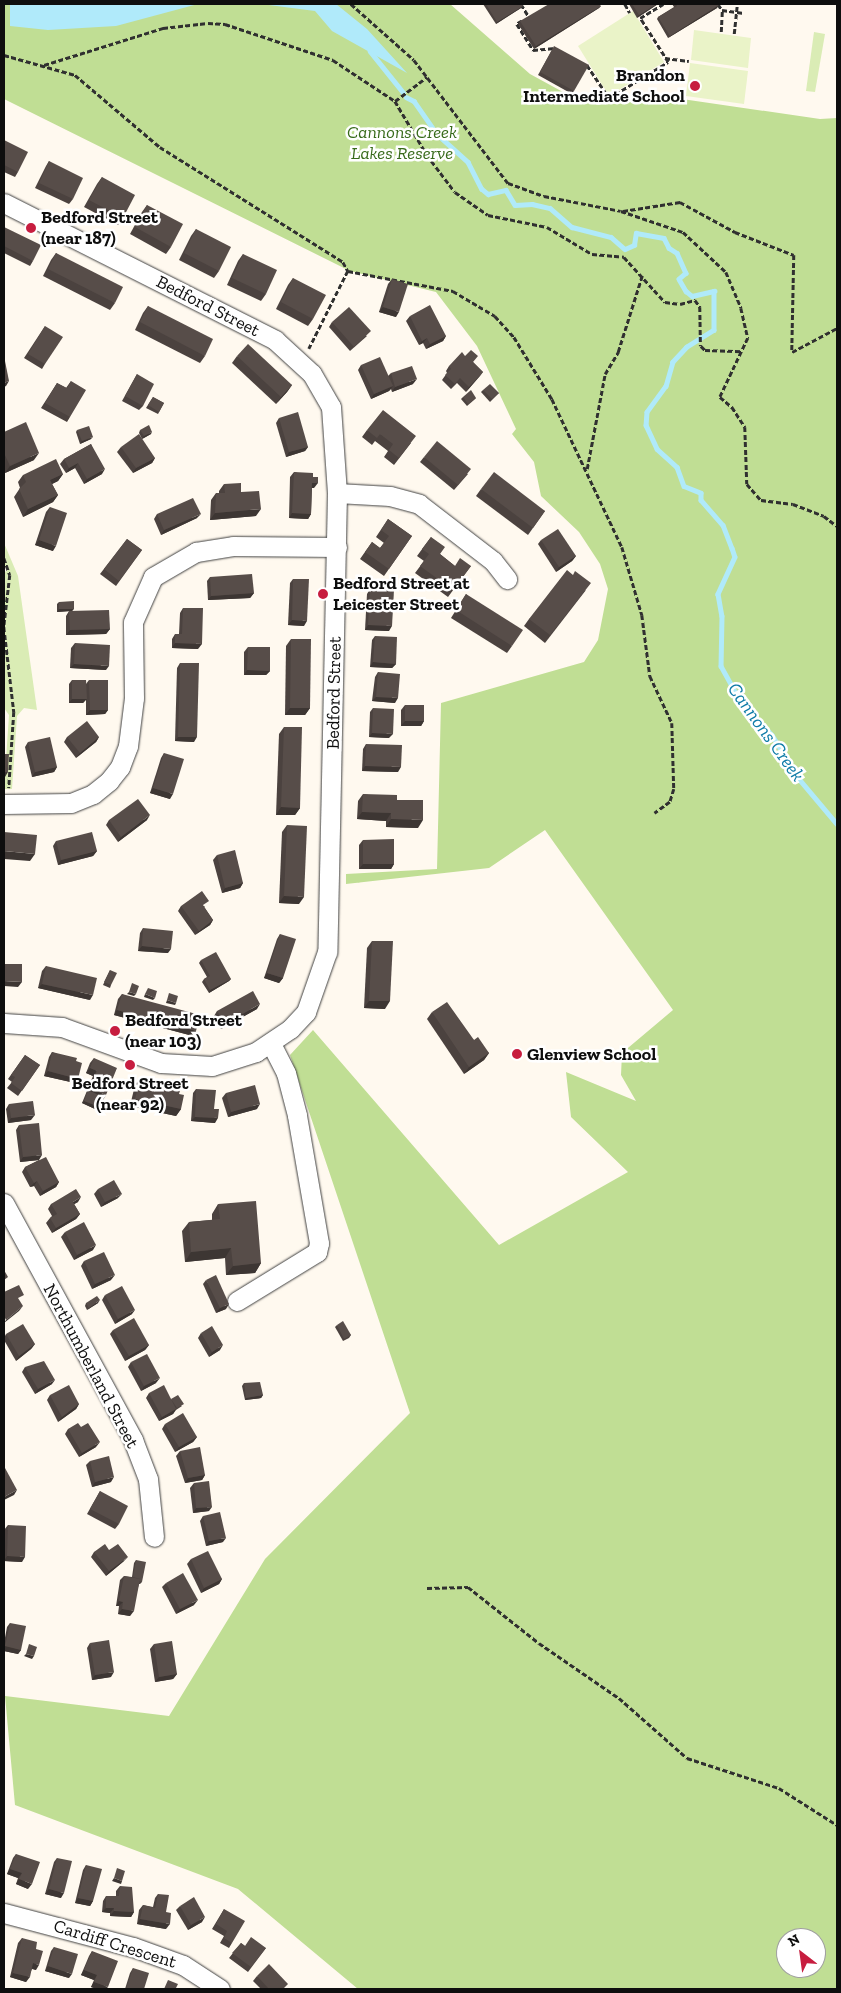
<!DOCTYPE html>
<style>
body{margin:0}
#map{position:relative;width:841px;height:1993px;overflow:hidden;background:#fff9ef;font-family:"Zilla Slab",serif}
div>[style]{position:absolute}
.green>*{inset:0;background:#daecb5}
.forest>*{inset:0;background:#c0de94}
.pitch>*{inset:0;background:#eaf3c8}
.water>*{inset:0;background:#b0eafa}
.stream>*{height:4.5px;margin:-2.25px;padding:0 2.25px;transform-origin:2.25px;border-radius:2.25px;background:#b0eafa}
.path>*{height:2.5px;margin-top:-1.25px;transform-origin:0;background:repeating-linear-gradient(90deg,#303030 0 5px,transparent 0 7.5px)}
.roads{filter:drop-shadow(0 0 1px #414141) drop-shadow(0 0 1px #414141)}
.minor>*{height:19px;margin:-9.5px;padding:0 9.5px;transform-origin:9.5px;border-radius:9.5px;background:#fff}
.wall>*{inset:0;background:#4b423f}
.shaded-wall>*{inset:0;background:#3d3633}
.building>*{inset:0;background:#574d49}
.dots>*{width:14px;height:14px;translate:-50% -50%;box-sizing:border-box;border:2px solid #fff;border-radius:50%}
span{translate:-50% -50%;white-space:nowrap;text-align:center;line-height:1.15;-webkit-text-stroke:5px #fff;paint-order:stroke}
.poi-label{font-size:18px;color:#0e0e0e;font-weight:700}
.right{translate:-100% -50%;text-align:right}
.left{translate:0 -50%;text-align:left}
.park-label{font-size:18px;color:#376a1a;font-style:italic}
.street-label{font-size:18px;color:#0e0e0e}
.water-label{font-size:19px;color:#0f7ca8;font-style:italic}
.frame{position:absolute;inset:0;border:5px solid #0e0e0e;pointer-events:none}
.north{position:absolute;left:776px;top:1928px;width:50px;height:50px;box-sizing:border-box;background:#fff;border:1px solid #9f9f9f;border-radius:50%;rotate:330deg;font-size:14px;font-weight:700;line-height:20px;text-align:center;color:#0e0e0e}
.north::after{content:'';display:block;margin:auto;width:18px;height:22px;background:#c71d3f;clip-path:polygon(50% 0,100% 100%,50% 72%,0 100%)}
</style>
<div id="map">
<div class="green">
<i style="clip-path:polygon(814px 32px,825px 34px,815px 92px,806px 91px)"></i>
<i style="clip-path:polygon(4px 543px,18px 576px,37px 710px,24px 708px,17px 716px,12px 789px,4px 789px,9px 715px,4px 708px,4px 572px,7px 571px,4px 563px)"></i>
</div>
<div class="forest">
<i style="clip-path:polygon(evenodd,4px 4px,450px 4px,530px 74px,583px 103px,682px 99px,820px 119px,837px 118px,837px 1989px,358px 1989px,238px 1889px,15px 1805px,5px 1696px,169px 1716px,265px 1559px,410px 1413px,290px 1055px,313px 1030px,499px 1245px,628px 1172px,571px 1117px,566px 1072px,636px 1101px,621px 1075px,622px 1053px,673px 1010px,545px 830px,489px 868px,346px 884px,346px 874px,437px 869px,441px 703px,584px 662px,598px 640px,608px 589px,600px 564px,579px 532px,541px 496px,534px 462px,512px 434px,516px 429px,477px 346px,436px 292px,350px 271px,4px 99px,4px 4px,786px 1938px,816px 1938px,816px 1968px,786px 1968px,786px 1938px)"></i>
</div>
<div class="pitch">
<i style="clip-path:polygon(633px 11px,664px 62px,609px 96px,578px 46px)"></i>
<i style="clip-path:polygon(694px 30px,751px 38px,748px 68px,691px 60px)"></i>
<i style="clip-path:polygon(690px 63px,748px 71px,744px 104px,686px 96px)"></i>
</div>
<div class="water">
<i style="clip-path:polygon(10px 4px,198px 4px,116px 26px,48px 30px,10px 26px)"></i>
<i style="clip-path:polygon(261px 4px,336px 4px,367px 29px,407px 73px,332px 31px,315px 11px)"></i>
</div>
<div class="stream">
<i style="left:370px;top:51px;width:53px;rotate:51.2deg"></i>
<i style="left:406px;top:97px;width:9px;rotate:27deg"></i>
<i style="left:414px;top:101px;width:40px;rotate:55.1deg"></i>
<i style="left:437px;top:134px;width:42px;rotate:42.1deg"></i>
<i style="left:468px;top:162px;width:30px;rotate:63deg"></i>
<i style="left:482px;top:189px;width:8px;rotate:40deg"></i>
<i style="left:488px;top:194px;width:18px;rotate:-13deg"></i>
<i style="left:506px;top:190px;width:17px;rotate:59deg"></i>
<i style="left:515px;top:205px;width:17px;rotate:-3deg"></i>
<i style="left:532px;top:204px;width:18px;rotate:13deg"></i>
<i style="left:550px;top:208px;width:29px;rotate:41deg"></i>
<i style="left:572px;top:227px;width:40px;rotate:14.4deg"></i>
<i style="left:611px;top:237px;width:18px;rotate:41deg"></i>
<i style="left:625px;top:249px;width:10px;rotate:-24deg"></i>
<i style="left:634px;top:245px;width:12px;rotate:-81deg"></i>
<i style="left:636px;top:233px;width:28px;rotate:10deg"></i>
<i style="left:664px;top:238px;width:11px;rotate:63deg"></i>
<i style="left:669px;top:248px;width:9px;rotate:32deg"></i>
<i style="left:677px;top:253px;width:22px;rotate:66deg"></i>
<i style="left:686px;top:273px;width:9px;rotate:139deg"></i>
<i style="left:679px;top:279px;width:14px;rotate:60deg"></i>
<i style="left:686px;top:291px;width:8px;rotate:40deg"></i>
<i style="left:692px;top:296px;width:23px;rotate:-13deg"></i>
<i style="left:714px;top:291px;width:39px;rotate:90deg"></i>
<i style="left:714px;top:330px;width:32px;rotate:148deg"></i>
<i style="left:687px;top:347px;width:21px;rotate:133deg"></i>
<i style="left:673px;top:362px;width:25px;rotate:106deg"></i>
<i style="left:666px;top:386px;width:32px;rotate:126deg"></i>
<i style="left:647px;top:412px;width:13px;rotate:94deg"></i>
<i style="left:646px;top:425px;width:26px;rotate:65deg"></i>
<i style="left:657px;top:449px;width:27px;rotate:42deg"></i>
<i style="left:677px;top:467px;width:20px;rotate:70deg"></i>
<i style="left:684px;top:486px;width:18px;rotate:22deg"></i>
<i style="left:701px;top:493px;width:7px;rotate:90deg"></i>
<i style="left:701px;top:500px;width:33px;rotate:49deg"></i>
<i style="left:723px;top:525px;width:25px;rotate:69deg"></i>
<i style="left:732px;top:548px;width:9px;rotate:72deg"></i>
<i style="left:735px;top:557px;width:41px;rotate:114.7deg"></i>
<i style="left:718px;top:594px;width:22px;rotate:80deg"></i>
<i style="left:722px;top:616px;width:50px;rotate:91.1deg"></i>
<i style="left:721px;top:666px;width:38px;rotate:61deg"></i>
<i style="left:739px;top:699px;width:49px;rotate:47.5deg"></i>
<i style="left:772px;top:735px;width:53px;rotate:58.1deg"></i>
<i style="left:800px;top:780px;width:57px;rotate:49.9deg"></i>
</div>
<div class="path">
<i style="left:351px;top:4px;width:84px;rotate:41.6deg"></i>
<i style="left:414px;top:60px;width:155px;rotate:52.6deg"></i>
<i style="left:508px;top:183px;width:38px;rotate:20deg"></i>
<i style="left:544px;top:196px;width:78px;rotate:11deg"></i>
<i style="left:621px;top:211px;width:65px;rotate:18.7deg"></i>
<i style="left:683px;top:232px;width:59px;rotate:42.9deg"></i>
<i style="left:726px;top:272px;width:39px;rotate:67deg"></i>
<i style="left:741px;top:308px;width:31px;rotate:77deg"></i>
<i style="left:748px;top:338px;width:65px;rotate:115.4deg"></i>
<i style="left:720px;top:397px;width:16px;rotate:40deg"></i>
<i style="left:732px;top:407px;width:24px;rotate:57deg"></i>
<i style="left:745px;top:427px;width:57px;rotate:88deg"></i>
<i style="left:747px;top:484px;width:21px;rotate:49deg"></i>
<i style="left:761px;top:500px;width:32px;rotate:7deg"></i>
<i style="left:793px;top:504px;width:33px;rotate:21deg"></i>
<i style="left:824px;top:516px;width:16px;rotate:38deg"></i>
<i style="left:521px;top:4px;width:15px;rotate:58deg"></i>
<i style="left:625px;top:4px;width:10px;rotate:61deg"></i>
<i style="left:718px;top:4px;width:7px;rotate:56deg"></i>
<i style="left:522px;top:21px;width:6px;rotate:149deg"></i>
<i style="left:517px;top:24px;width:31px;rotate:58deg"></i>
<i style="left:533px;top:50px;width:22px;rotate:-5deg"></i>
<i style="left:721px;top:32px;width:22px;rotate:-87deg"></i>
<i style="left:722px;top:10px;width:22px;rotate:8deg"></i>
<i style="left:734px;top:34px;width:30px;rotate:-84deg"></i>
<i style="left:4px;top:55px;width:74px;rotate:15.7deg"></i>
<i style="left:75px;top:75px;width:111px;rotate:40.3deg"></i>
<i style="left:160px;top:147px;width:216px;rotate:32.1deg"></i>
<i style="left:343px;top:262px;width:10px;rotate:61deg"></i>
<i style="left:348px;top:271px;width:87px;rotate:116.6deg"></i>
<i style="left:665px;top:58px;width:24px;rotate:7deg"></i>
<i style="left:44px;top:65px;width:125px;rotate:-17.3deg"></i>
<i style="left:163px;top:28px;width:45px;rotate:-6.3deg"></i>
<i style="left:208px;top:23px;width:17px;rotate:3deg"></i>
<i style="left:225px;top:24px;width:114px;rotate:18.4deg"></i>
<i style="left:333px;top:60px;width:74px;rotate:33.5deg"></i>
<i style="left:395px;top:101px;width:63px;rotate:59.3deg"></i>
<i style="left:427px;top:155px;width:46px;rotate:52.9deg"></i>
<i style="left:455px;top:192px;width:40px;rotate:34.9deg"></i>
<i style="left:488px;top:215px;width:60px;rotate:11.5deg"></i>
<i style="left:547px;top:227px;width:52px;rotate:31deg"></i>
<i style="left:592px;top:254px;width:32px;rotate:5deg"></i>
<i style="left:624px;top:257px;width:61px;rotate:47.7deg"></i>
<i style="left:665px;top:302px;width:15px;rotate:8deg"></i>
<i style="left:680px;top:304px;width:16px;rotate:-15deg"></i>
<i style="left:695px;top:300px;width:9px;rotate:54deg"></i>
<i style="left:700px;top:307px;width:39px;rotate:89deg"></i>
<i style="left:701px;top:346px;width:6px;rotate:45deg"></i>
<i style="left:705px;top:350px;width:37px;rotate:2deg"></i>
<i style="left:587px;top:65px;width:40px;rotate:56deg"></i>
<i style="left:609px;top:98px;width:69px;rotate:-31.4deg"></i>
<i style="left:668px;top:62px;width:52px;rotate:-122.5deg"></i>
<i style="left:640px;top:18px;width:27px;rotate:-31deg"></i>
<i style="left:395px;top:101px;width:40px;rotate:-37deg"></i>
<i style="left:623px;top:211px;width:58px;rotate:-9deg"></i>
<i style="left:680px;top:202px;width:63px;rotate:28.6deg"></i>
<i style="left:735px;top:232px;width:63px;rotate:21.3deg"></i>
<i style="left:794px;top:255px;width:97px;rotate:91.2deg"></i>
<i style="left:792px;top:352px;width:51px;rotate:-28.1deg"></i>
<i style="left:348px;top:271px;width:107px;rotate:10.8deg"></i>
<i style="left:453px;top:291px;width:49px;rotate:30.8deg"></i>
<i style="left:495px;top:316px;width:28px;rotate:48deg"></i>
<i style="left:514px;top:337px;width:73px;rotate:58.5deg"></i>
<i style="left:552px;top:399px;width:164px;rotate:64.7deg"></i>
<i style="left:622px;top:547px;width:71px;rotate:73.6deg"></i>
<i style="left:642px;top:615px;width:62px;rotate:82.5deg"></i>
<i style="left:650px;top:676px;width:52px;rotate:64.9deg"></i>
<i style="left:672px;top:723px;width:66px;rotate:88.3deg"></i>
<i style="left:674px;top:789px;width:14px;rotate:107deg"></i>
<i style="left:670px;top:802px;width:19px;rotate:144deg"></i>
<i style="left:587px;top:469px;width:97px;rotate:-79.3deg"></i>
<i style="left:605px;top:374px;width:26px;rotate:-59deg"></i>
<i style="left:618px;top:352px;width:80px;rotate:-72.5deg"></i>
<i style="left:4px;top:558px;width:18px;rotate:71deg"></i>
<i style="left:10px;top:575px;width:52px;rotate:96.6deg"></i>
<i style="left:4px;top:627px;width:86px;rotate:83.3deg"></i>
<i style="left:14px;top:712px;width:76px;rotate:93.8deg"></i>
<i style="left:427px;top:1588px;width:41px;rotate:-1.4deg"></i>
<i style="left:468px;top:1587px;width:90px;rotate:38.3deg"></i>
<i style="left:539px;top:1643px;width:97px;rotate:34.5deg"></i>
<i style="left:619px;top:1698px;width:91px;rotate:41.4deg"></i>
<i style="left:687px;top:1758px;width:97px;rotate:18.1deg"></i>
<i style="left:779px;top:1788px;width:69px;rotate:32.5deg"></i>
</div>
<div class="roads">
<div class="minor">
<i style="left:4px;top:203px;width:304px;rotate:26.8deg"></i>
<i style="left:275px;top:340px;width:50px;rotate:42.6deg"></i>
<i style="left:312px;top:374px;width:38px;rotate:60deg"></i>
<i style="left:331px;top:407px;width:86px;rotate:86deg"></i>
<i style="left:337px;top:493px;width:459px;rotate:91.2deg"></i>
<i style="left:327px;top:952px;width:64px;rotate:109.3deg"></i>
<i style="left:306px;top:1012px;width:23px;rotate:133deg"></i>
<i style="left:290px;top:1029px;width:41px;rotate:145.9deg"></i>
<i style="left:256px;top:1052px;width:46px;rotate:162.3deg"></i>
<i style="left:212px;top:1066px;width:51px;rotate:-176.6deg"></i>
<i style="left:161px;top:1063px;width:105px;rotate:-160deg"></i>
<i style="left:62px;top:1027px;width:58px;rotate:-176.1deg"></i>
<i style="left:337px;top:493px;width:53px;rotate:3.2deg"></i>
<i style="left:390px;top:496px;width:30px;rotate:15deg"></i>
<i style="left:419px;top:504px;width:93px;rotate:37.6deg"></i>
<i style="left:493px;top:561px;width:23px;rotate:52deg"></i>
<i style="left:4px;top:804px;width:67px;rotate:-0.9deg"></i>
<i style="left:71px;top:803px;width:24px;rotate:-22deg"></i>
<i style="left:93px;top:794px;width:21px;rotate:-39deg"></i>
<i style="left:109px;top:781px;width:18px;rotate:-52deg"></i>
<i style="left:120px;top:767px;width:22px;rotate:-69deg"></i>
<i style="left:128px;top:746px;width:48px;rotate:-82.9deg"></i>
<i style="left:134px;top:698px;width:76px;rotate:-90.8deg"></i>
<i style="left:133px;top:622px;width:49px;rotate:-66deg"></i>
<i style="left:153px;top:577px;width:50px;rotate:-30.2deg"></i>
<i style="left:196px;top:552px;width:37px;rotate:-9deg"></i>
<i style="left:233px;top:546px;width:104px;rotate:0.6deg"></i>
<i style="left:4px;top:1203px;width:270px;rotate:61.4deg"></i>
<i style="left:133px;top:1440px;width:42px;rotate:69deg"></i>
<i style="left:148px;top:1479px;width:58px;rotate:84.1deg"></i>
<i style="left:237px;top:1301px;width:94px;rotate:-31.5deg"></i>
<i style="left:317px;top:1252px;width:9px;rotate:-77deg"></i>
<i style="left:319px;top:1243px;width:130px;rotate:-99.8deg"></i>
<i style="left:297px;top:1115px;width:43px;rotate:-104.7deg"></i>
<i style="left:286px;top:1073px;width:34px;rotate:-117deg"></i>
<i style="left:4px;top:1913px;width:133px;rotate:14.8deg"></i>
<i style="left:133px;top:1947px;width:53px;rotate:19.8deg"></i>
<i style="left:183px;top:1965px;width:44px;rotate:33deg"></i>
</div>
</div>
<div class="wall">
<i style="clip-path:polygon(483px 4px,522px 4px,521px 8px,496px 24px)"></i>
<i style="clip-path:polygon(629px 4px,658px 4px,637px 18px)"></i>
<i style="clip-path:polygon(672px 4px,718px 4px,717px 8px,668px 38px,657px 19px,658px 17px,674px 7px)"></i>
<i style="clip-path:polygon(601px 6px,599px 8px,534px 49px,518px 24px,520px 21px)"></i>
<i style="clip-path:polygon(553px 48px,574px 91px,572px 94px,538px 75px)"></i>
<i style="clip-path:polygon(4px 140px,18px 172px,15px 177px,4px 172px)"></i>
<i style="clip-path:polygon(49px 161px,73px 199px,69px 204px,35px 188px,46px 166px)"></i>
<i style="clip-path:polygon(102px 177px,123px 218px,118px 225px,84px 207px,97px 184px)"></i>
<i style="clip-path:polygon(147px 205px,171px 247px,166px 254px,130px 234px,142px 212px)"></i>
<i style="clip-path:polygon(4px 227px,33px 261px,30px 266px,4px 253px)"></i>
<i style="clip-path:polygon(196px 229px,219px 271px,214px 278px,179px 260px,191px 236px)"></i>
<i style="clip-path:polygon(56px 253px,115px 303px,110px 310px,43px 276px,51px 260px)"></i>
<i style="clip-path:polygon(243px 254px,266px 294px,261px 301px,227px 285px,238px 261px)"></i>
<i style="clip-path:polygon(293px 278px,313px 319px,308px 326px,276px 309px,288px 285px)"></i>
<i style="clip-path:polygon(392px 279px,396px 317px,379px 312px,388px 284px)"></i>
<i style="clip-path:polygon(148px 306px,205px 356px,200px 363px,135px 330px,143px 313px)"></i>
<i style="clip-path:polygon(410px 316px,446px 336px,443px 341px,426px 349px,423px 343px,419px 345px,406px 321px)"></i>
<i style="clip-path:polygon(332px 322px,367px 336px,350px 351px,329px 327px)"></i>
<i style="clip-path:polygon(45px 326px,45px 364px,42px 369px,24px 358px)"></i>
<i style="clip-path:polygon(237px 356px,292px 385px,287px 392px,276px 404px,232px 363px)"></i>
<i style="clip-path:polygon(473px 362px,483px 372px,466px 392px,457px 383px,451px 389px,442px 380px,447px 373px,446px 371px,449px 366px)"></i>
<i style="clip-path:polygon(361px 365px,388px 376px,391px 373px,413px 384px,392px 392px,391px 389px,389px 391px,371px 399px,358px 370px)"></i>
<i style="clip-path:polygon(137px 374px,143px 406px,139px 410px,122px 401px)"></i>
<i style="clip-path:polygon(71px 381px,70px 417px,67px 422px,41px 408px,57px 383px,66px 388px)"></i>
<i style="clip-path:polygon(483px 390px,499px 393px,490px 402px,481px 392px)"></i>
<i style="clip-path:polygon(153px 397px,164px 403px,158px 414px,146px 408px)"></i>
<i style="clip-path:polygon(463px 397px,476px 398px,474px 400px,467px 406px,461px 399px)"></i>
<i style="clip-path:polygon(279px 418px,308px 447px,305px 451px,286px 457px,276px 423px)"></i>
<i style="clip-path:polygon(77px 430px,91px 439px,80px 444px,76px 432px)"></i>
<i style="clip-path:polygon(140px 430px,151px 434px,142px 439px,139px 433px)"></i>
<i style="clip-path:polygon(367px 430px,411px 443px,394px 465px,384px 457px,388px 451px,375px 441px,372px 445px,362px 437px)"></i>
<i style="clip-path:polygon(4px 432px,34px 460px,5px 473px,4px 471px)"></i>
<i style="clip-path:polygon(91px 444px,102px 474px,84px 484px,75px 468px,66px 473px,60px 464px,64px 459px)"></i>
<i style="clip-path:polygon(121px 447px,155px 458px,152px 463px,133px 473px,117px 452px)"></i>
<i style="clip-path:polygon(424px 457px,468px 474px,454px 490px,420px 462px)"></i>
<i style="clip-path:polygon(294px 472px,313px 477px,314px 488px,312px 488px,311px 514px,308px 519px,289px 518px,290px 477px)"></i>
<i style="clip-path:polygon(63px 474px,58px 481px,52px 484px,58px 495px,53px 502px,23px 517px,14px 497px,20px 488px,18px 482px,23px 475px)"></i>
<i style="clip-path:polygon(224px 484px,256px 516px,210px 520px,211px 500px,216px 493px,219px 493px,219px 491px)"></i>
<i style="clip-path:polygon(481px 489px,545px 511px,528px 535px,476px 496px)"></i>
<i style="clip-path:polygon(50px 507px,53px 551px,35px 545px,46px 512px)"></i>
<i style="clip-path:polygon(157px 514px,197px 518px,161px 535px,154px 519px)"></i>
<i style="clip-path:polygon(388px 519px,412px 536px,384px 576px,360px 559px,372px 542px,380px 548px,384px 543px,376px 537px)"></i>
<i style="clip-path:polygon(431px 537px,440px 554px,455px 566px,471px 566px,448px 597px,415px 573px,424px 561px,417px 556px)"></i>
<i style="clip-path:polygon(127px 539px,142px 550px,116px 586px,100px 574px)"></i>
<i style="clip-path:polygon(541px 540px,576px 556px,572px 561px,556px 572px,538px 544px)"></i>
<i style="clip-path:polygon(210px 577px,254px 593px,250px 598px,208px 600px,207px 581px)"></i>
<i style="clip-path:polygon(293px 579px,304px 626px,288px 625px,290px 583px)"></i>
<i style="clip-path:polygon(370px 589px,389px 631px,365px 630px,367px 594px)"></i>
<i style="clip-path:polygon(586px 590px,545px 643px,524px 626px,529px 619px)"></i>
<i style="clip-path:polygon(466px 594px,512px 646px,507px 653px,451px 618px)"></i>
<i style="clip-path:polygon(59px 602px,73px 611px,110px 629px,106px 634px,66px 635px,66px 616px,69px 611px,57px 612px,57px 604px)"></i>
<i style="clip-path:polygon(183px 608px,198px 649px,172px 648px,172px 639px,175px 634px,179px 634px,180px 613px)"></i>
<i style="clip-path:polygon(375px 636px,396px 664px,392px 668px,370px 667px,372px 640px)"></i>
<i style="clip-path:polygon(291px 639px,310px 708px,305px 715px,285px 715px,286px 646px)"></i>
<i style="clip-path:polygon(75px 643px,106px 670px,70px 668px,71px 648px)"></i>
<i style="clip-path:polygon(248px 647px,270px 671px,266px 675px,244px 675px,244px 652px)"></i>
<i style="clip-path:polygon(180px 663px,194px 742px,175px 741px,177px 668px)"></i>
<i style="clip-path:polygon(378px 672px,395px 703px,372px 701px,375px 677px)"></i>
<i style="clip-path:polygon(72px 680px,86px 684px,89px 680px,108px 710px,105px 714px,86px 715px,86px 699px,83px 703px,69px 703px,69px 684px)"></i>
<i style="clip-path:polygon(405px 705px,424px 721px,421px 726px,401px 726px,401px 710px)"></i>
<i style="clip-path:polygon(373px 708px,389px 738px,369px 737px,370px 712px)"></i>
<i style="clip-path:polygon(284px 727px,300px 808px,295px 815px,276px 815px,279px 734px)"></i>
<i style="clip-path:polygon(67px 737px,99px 737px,96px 742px,76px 758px,64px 742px)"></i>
<i style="clip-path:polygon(28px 742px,57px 767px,54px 772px,32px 777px,25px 747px)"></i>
<i style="clip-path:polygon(366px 744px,398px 772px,362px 771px,363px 749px)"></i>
<i style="clip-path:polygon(164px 753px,170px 799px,150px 793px,161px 758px)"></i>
<i style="clip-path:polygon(363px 794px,397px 800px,418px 828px,386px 827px,386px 821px,357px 819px,358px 801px)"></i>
<i style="clip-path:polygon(109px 820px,147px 820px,118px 842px,106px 825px)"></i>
<i style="clip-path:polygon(287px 825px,299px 904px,279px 903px,282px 832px)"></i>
<i style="clip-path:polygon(363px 840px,394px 864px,391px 869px,359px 869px,359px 845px)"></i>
<i style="clip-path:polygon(56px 841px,97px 851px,93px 856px,58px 865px,53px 846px)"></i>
<i style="clip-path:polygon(217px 855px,243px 883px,240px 888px,222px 893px,213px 860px)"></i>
<i style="clip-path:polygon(181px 906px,205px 906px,204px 907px,213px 920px,210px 925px,195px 935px,178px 911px)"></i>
<i style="clip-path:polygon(143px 928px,168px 953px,138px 951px,140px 933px)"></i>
<i style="clip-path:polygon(280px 934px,283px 978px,279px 983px,264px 978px,277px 939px)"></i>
<i style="clip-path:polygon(372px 941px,385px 1009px,364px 1008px,367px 948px)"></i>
<i style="clip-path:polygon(201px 960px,231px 979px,229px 981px,209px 993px,202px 982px,204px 979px,207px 977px,199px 963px)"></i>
<i style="clip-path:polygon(46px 966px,90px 1000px,38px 988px,42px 971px)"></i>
<i style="clip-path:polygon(110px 970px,111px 985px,110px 988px,103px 985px)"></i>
<i style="clip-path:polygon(122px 994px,196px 1031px,193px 1036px,114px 1015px,118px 999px)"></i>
<i style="clip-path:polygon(257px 1009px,221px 1029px,214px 1016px,217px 1011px)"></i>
<i style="clip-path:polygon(432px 1012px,474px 1040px,489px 1053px,484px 1060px,464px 1074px,427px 1019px)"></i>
<i style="clip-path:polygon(52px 1052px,76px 1061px,78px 1079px,75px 1083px,44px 1076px,49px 1057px)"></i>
<i style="clip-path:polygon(25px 1055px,40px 1065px,18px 1096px,7px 1088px,12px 1082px,8px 1079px)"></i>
<i style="clip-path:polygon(94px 1058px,103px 1100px,100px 1098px,95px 1109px,82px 1103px,93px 1076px,86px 1073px,90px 1063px)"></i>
<i style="clip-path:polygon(140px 1078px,179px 1094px,181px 1109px,176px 1116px,130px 1106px,135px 1085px)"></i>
<i style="clip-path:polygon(196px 1089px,214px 1109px,215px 1123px,191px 1121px,193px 1093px)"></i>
<i style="clip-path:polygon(226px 1093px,257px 1109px,228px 1117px,222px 1098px)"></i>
<i style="clip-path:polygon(9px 1104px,31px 1120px,8px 1123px,6px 1109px)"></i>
<i style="clip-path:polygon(19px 1125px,39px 1160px,59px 1182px,56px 1187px,40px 1196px,34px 1186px,30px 1187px,22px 1172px,25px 1167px,39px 1160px,20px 1162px,16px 1130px)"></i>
<i style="clip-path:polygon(98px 1189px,118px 1198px,101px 1207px,94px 1194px)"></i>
<i style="clip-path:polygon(78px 1202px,74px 1204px,80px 1214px,76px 1219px,52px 1233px,46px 1223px,50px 1218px,52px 1216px,48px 1209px,51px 1204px)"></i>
<i style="clip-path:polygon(218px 1204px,261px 1263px,255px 1273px,226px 1275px,225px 1258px,185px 1262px,182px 1231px,189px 1222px,212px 1220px,212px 1214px)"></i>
<i style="clip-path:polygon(65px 1232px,93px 1250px,74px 1260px,61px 1237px)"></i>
<i style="clip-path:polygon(84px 1261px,111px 1280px,92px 1289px,81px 1266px)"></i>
<i style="clip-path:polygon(206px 1280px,226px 1309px,216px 1313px,203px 1284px)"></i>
<i style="clip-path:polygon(105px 1295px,132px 1314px,115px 1324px,102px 1300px)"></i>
<i style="clip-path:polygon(86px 1303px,98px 1303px,87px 1310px,85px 1306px)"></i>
<i style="clip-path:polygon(337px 1325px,351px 1335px,349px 1338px,343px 1341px,335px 1327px)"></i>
<i style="clip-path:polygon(113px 1330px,149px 1345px,145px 1350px,125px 1361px,110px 1334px)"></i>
<i style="clip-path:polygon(201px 1333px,220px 1350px,209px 1357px,198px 1338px)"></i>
<i style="clip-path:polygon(6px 1334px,35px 1344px,31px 1349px,16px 1361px,4px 1340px,4px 1338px)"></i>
<i style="clip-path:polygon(131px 1362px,156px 1383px,141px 1391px,128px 1367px)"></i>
<i style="clip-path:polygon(25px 1367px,52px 1384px,35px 1394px,22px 1372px)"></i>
<i style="clip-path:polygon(244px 1383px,263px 1395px,261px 1398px,245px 1400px,242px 1386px)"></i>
<i style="clip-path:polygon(149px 1393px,171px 1399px,182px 1406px,176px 1410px,173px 1414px,159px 1421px,146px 1398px)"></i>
<i style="clip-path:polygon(50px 1395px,79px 1404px,76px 1409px,58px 1422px,47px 1400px)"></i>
<i style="clip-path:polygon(165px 1424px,197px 1437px,193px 1442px,175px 1452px,162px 1429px)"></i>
<i style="clip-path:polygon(81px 1427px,96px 1447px,79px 1457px,65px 1434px,68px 1429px)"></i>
<i style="clip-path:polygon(180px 1451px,205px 1475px,202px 1480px,185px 1483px,176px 1456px)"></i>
<i style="clip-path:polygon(90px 1461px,111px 1482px,92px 1487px,86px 1465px)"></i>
<i style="clip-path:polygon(194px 1483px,209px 1511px,193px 1513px,190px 1488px)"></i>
<i style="clip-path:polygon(100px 1491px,119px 1524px,115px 1529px,87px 1514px)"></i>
<i style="clip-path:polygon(203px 1516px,223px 1542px,206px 1546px,200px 1521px)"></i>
<i style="clip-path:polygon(8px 1525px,22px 1562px,4px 1561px,4px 1530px)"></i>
<i style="clip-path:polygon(109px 1550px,124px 1561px,106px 1576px,91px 1557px,94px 1552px)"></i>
<i style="clip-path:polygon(191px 1559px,222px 1579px,219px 1584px,201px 1593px,187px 1564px)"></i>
<i style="clip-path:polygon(136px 1560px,142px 1582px,140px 1584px,139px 1584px,130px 1616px,118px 1614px,119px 1606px,116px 1606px,120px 1580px,124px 1576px,132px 1577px,134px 1563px)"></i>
<i style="clip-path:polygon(166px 1583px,194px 1605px,176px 1614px,162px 1587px)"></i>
<i style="clip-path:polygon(10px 1623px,21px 1650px,18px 1654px,4px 1651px,4px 1643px,7px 1627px)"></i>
<i style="clip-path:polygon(90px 1643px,111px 1677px,92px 1680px,87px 1648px)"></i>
<i style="clip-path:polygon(154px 1644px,177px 1674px,173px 1679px,155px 1682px,150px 1649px)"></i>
<i style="clip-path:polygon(16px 1854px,28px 1889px,16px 1884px,18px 1878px,7px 1874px,13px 1858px)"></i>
<i style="clip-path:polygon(57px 1858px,61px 1898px,45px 1894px,54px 1862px)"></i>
<i style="clip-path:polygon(86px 1865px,93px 1901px,90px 1906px,75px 1903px,83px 1870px)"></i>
<i style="clip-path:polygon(120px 1886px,134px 1912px,131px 1917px,110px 1916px,110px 1913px,102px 1912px,103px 1901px,106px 1896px,116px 1896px,116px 1891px)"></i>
<i style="clip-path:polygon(158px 1894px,166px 1912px,166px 1929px,137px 1924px,139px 1910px,143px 1905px,153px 1907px,155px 1898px)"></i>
<i style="clip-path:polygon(180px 1906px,202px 1922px,188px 1930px,176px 1910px)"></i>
<i style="clip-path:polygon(224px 1909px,232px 1943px,229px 1948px,220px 1943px,224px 1936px,212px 1929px)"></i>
<i style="clip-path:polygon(22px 1938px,36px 1949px,36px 1970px,32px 1969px,26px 1982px,10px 1977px,18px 1943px)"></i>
<i style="clip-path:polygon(241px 1943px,245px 1946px,266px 1948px,248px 1972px,229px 1958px)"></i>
<i style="clip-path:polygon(54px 1947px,69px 1978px,45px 1971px,51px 1951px)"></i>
<i style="clip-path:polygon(92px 1951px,106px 1989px,97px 1989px,91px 1987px,94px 1980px,81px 1975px,89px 1956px)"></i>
<i style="clip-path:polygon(133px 1968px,144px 1989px,125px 1989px,130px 1973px)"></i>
<i style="clip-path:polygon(257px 1976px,284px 1989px,261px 1989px,253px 1981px)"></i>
</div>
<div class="shaded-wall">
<i style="clip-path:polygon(657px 4px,658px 4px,637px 18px,639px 15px)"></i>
<i style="clip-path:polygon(719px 5px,717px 8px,668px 38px,670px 36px)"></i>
<i style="clip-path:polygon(523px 6px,521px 8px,496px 24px,497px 22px)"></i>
<i style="clip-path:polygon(601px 6px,599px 8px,534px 49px,536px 46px)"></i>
<i style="clip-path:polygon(383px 307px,399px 312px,396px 317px,379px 312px)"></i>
<i style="clip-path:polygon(446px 336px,443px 341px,426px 349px,430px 344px)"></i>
<i style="clip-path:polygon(427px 338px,423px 343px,419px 345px,422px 341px)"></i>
<i style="clip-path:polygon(483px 372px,480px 376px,466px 392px,469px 387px)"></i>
<i style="clip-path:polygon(417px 379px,413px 384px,392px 392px,395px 387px)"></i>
<i style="clip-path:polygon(9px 381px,6px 386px,4px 387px,4px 383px)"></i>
<i style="clip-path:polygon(292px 385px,287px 392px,276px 404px,281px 397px)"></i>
<i style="clip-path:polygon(393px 386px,389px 391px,371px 399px,374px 394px)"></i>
<i style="clip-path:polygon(152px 432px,151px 434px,142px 439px,144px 436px)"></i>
<i style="clip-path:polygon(93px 437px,91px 439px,80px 444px,82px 441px)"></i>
<i style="clip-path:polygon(308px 447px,305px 451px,286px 457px,289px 452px)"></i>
<i style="clip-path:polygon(39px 453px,34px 460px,5px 473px,10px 466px)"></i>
<i style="clip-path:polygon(155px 458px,152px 463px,133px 473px,136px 468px)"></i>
<i style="clip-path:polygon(78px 463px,75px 468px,66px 473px,69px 468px)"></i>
<i style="clip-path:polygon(105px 469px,102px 474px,84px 484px,87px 479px)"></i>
<i style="clip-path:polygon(63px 474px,58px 481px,46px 487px,50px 480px)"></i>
<i style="clip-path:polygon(312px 483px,318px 483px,314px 488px,309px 488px)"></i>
<i style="clip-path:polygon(58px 495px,53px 502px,23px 517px,28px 509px)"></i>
<i style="clip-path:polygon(261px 509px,256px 516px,210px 520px,215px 513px)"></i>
<i style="clip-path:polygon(292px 513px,311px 514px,308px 519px,289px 518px)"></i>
<i style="clip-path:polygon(201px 514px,197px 518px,161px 535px,164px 530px)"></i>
<i style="clip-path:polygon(39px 540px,56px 546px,53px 551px,35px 545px)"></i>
<i style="clip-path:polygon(576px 556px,572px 561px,556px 572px,559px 567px)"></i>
<i style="clip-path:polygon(254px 593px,250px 598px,208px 600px,211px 596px)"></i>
<i style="clip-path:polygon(59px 609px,74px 609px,72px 611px,57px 612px)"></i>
<i style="clip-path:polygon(292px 620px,307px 621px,304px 626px,288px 625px)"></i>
<i style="clip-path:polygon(368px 625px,392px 626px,389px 631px,365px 630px)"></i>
<i style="clip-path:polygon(110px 629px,106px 634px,66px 635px,70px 630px)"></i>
<i style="clip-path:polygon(175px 643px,202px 644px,198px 649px,172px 648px)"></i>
<i style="clip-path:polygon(373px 662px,396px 664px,392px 668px,370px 667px)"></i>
<i style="clip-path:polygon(74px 664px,109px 666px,106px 670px,70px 668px)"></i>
<i style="clip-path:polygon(247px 670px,270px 671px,266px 675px,244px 675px)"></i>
<i style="clip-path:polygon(376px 697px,398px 698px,395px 703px,372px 701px)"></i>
<i style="clip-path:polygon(72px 699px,87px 699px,83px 703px,69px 703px)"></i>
<i style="clip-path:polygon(290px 708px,310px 708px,305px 715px,285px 715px)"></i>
<i style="clip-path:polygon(90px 710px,108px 710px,105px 714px,86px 715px)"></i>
<i style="clip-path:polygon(405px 721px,424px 721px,421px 726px,401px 726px)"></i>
<i style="clip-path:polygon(372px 733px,393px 734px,389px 738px,369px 737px)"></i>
<i style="clip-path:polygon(99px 737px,96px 742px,76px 758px,80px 753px)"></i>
<i style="clip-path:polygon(178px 737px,197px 737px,194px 742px,175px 741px)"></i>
<i style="clip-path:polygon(365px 766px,401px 767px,398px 772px,362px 771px)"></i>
<i style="clip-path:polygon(57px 767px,54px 772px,32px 777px,35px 772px)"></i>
<i style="clip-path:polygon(4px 772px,8px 772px,5px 777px,4px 777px)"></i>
<i style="clip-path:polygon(153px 788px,173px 794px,170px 799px,150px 793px)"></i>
<i style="clip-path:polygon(281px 807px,300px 808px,295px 815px,276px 815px)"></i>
<i style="clip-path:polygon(362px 812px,391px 813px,386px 821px,357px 819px)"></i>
<i style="clip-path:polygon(150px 815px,147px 820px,118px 842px,121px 837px)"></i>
<i style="clip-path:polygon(391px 819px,423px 820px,418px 828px,386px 827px)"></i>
<i style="clip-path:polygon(4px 851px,35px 854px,30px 861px,4px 859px)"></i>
<i style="clip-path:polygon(97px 851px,93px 856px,58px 865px,61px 860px)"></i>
<i style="clip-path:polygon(363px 864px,394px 864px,391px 869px,359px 869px)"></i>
<i style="clip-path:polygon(243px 883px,240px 888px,222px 893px,225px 888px)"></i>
<i style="clip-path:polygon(284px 896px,304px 897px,299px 904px,279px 903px)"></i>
<i style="clip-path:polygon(213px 920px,210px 925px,195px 935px,199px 931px)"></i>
<i style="clip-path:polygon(142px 946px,171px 949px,168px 953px,138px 951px)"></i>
<i style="clip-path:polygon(267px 973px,283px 978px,279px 983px,264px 978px)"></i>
<i style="clip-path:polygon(231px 979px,229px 981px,209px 993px,210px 990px)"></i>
<i style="clip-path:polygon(4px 981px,22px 982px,18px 987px,4px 986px)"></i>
<i style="clip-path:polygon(42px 984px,93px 995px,90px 1000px,38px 988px)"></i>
<i style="clip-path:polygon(129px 992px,136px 994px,134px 996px,127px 994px)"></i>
<i style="clip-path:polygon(145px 994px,155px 998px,153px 1000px,144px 997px)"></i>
<i style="clip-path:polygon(167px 1000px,176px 1003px,175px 1005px,166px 1003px)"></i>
<i style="clip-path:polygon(369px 1001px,390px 1001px,385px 1009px,364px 1008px)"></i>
<i style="clip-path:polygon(260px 1004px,257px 1009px,221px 1029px,225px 1024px)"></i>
<i style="clip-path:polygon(117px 1010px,196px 1031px,193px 1036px,114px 1015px)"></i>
<i style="clip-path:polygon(489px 1053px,484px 1060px,464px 1074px,469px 1067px)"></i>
<i style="clip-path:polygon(90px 1068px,97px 1071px,93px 1076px,86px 1073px)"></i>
<i style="clip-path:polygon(48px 1071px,78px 1079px,75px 1083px,44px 1076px)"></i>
<i style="clip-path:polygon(89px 1088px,106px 1095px,103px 1100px,87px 1093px)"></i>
<i style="clip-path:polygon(135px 1099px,181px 1109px,176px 1116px,130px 1106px)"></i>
<i style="clip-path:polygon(84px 1101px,97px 1106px,95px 1109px,82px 1103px)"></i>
<i style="clip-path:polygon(260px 1104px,257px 1109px,228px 1117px,231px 1112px)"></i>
<i style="clip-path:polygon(35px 1115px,31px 1120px,8px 1123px,11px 1118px)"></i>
<i style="clip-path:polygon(195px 1117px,218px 1118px,215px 1123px,191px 1121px)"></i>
<i style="clip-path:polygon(42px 1155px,39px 1160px,20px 1162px,23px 1157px)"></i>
<i style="clip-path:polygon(37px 1181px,34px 1186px,30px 1187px,34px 1183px)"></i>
<i style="clip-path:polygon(59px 1182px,56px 1187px,40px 1196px,43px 1191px)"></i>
<i style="clip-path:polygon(122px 1194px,118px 1198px,101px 1207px,105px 1202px)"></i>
<i style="clip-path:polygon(81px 1197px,78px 1202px,69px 1207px,73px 1202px)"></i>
<i style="clip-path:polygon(80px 1214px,76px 1219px,52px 1233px,56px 1228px)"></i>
<i style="clip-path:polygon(96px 1245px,93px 1250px,74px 1260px,77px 1255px)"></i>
<i style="clip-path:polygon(231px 1248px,225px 1258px,185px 1262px,191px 1252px)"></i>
<i style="clip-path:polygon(261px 1263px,255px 1273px,226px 1275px,233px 1266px)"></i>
<i style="clip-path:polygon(115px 1275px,111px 1280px,92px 1289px,95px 1284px)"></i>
<i style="clip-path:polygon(100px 1300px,98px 1303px,87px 1310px,89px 1308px)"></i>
<i style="clip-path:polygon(229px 1304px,226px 1309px,216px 1313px,220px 1308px)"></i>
<i style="clip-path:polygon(23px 1306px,19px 1311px,4px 1323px,6px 1320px)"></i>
<i style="clip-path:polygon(135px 1310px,132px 1314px,115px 1324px,118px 1319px)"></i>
<i style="clip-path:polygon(35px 1344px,31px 1349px,16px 1361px,19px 1356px)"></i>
<i style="clip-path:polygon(149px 1345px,145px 1350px,125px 1361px,129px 1356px)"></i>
<i style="clip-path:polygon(223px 1345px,220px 1350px,209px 1357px,212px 1352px)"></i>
<i style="clip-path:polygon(160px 1378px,156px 1383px,141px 1391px,144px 1386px)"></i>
<i style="clip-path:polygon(55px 1380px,52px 1384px,35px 1394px,38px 1389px)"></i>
<i style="clip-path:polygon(263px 1395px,261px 1398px,245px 1400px,246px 1398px)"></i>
<i style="clip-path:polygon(79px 1404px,76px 1409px,58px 1422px,62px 1417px)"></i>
<i style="clip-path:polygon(176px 1409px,173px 1414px,159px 1421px,162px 1417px)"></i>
<i style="clip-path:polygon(197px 1437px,193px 1442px,175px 1452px,179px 1447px)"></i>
<i style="clip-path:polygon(100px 1442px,96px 1447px,79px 1457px,82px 1453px)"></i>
<i style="clip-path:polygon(205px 1475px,202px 1480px,185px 1483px,188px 1478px)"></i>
<i style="clip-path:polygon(114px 1477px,111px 1482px,92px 1487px,95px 1482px)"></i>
<i style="clip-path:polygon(17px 1490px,14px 1495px,4px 1500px,4px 1497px)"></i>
<i style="clip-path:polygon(212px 1507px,209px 1511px,193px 1513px,196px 1508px)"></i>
<i style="clip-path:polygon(226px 1538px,223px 1542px,206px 1546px,209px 1541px)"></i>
<i style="clip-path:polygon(7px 1556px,25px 1557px,22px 1562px,4px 1561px)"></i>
<i style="clip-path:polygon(128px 1557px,124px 1561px,106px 1576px,109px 1571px)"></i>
<i style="clip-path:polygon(222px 1579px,219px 1584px,201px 1593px,204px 1588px)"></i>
<i style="clip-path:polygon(198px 1600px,194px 1605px,176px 1614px,180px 1609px)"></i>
<i style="clip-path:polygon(119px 1601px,123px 1602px,119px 1606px,116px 1606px)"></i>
<i style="clip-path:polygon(122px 1609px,134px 1611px,130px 1616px,118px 1614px)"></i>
<i style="clip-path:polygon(5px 1646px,21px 1650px,18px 1654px,4px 1651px,4px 1649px)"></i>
<i style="clip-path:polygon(26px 1654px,34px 1656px,32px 1659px,24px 1656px)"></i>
<i style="clip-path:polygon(114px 1672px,111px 1677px,92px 1680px,95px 1675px)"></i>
<i style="clip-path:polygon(177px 1674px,173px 1679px,155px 1682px,159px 1677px)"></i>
<i style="clip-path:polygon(10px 1869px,22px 1873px,18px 1878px,7px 1874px)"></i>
<i style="clip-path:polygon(114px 1878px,122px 1881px,121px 1884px,112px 1881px)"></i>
<i style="clip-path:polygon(19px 1879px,32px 1884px,28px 1889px,16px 1884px)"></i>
<i style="clip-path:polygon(49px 1889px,64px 1893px,61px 1898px,45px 1894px)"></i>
<i style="clip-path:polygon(78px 1898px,93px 1901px,90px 1906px,75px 1903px)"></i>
<i style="clip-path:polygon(106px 1908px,114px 1908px,110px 1913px,102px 1912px)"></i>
<i style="clip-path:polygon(114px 1911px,134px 1912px,131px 1917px,110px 1916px)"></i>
<i style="clip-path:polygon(205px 1917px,202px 1922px,188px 1930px,191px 1925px)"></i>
<i style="clip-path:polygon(140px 1919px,170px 1924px,166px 1929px,137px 1924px)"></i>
<i style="clip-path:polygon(33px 1963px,39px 1965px,36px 1970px,30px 1968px)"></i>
<i style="clip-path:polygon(48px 1966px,72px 1974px,69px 1978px,45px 1971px)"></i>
<i style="clip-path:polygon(84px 1970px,97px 1975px,94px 1980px,81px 1975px)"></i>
<i style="clip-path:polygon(13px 1973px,30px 1977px,26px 1982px,10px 1977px)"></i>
<i style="clip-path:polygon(94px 1982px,108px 1987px,106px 1989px,97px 1989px,91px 1987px)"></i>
</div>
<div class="building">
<i style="clip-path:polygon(486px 4px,522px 4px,523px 6px,497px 22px)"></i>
<i style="clip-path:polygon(549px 4px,599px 4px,601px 6px,536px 46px,520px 21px)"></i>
<i style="clip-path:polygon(632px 4px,657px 4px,639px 15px)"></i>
<i style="clip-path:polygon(676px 4px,718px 4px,719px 5px,670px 36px,658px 17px,677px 6px)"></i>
<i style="clip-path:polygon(554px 46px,589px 65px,574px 91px,540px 72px)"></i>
<i style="clip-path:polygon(4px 140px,28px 152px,18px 172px,4px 165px)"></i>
<i style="clip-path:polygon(49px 161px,83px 178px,73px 199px,39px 183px)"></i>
<i style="clip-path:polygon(102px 177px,135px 195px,123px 218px,89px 200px)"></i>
<i style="clip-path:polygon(147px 205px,183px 224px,171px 247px,135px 227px)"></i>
<i style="clip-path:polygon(4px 227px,41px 245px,33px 261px,4px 246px)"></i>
<i style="clip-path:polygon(196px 229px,231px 247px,219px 271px,184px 253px)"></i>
<i style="clip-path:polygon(56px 253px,123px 287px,115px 303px,48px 269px)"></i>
<i style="clip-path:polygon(243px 254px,277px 270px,266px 294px,232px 278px)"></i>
<i style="clip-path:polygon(293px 278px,326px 295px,313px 319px,281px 302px)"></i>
<i style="clip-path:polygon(392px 279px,408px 284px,399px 312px,383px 307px)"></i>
<i style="clip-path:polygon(430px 305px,446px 336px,430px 344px,427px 338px,422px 341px,410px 316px)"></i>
<i style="clip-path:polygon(148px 306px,213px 339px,205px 356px,140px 322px)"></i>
<i style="clip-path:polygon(349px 307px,371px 331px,354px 347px,332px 322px)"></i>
<i style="clip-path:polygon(45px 326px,63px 337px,45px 364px,28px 354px)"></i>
<i style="clip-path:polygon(248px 344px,292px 385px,281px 397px,237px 356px)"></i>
<i style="clip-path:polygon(471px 350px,478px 356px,473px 362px,483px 372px,469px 387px,460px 378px,455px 384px,445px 375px,451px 369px,449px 366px,462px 352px,465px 356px)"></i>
<i style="clip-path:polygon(380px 357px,393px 386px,374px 394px,361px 365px)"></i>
<i style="clip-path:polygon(4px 361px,5px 361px,9px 381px,4px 383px)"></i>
<i style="clip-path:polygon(412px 366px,417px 379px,395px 387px,391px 373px)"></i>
<i style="clip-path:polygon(137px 374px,154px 384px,143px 406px,125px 396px)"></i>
<i style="clip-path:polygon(71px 381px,86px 390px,70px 417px,45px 403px,57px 383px,67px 388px)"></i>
<i style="clip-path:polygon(490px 384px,499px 393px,492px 399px,483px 390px)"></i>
<i style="clip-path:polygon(471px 390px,476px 398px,468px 404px,463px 397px)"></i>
<i style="clip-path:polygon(153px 397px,164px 403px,159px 412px,148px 405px)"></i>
<i style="clip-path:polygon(383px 410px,416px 436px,399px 458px,389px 450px,393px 444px,380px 434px,377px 438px,367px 430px)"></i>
<i style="clip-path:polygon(298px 412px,308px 447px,289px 452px,279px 418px)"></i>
<i style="clip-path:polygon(26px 422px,39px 453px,10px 466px,4px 453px,4px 432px)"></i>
<i style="clip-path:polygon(149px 425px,152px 432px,144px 436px,140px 430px)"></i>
<i style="clip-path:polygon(89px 426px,93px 437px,82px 441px,77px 430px)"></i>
<i style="clip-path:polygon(139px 434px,155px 458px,136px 468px,121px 447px)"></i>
<i style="clip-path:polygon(437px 441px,471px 469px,458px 485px,424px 457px)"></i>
<i style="clip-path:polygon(91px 444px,105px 469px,87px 479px,78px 463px,69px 468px,64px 459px)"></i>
<i style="clip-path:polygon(56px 459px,63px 474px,50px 480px,58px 495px,28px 509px,19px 489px,26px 482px,23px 475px)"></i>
<i style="clip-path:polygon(294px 472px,313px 473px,313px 477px,318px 477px,318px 483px,312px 483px,311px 514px,292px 513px)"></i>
<i style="clip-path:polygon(494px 472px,545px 511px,533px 528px,481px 489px)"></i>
<i style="clip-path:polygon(241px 483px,241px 492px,259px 491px,261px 509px,215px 513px,216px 493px,225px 493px,224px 484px)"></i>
<i style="clip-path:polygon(193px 498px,201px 514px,164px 530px,157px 514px)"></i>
<i style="clip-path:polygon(50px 507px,67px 513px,56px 546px,39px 540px)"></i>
<i style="clip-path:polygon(388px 519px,412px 536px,389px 569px,365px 552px,372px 542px,380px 548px,389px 536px,381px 530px)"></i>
<i style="clip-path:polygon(558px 529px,576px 556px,559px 567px,541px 540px)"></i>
<i style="clip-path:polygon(431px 537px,445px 547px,440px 554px,455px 566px,460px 558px,471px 566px,453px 590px,420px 566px,429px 554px,422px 549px)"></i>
<i style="clip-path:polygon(127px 539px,142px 550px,119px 581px,104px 569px)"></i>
<i style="clip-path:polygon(567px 570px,573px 575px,575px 571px,591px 583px,550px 635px,529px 619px)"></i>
<i style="clip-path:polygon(252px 574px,254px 593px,211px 596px,210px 577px)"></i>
<i style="clip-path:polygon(293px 579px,309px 579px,307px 621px,292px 620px)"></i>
<i style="clip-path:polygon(370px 589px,394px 590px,392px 626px,368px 625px)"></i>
<i style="clip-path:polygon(466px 594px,523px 630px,512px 646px,456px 610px)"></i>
<i style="clip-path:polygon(74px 601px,74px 609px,59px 609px,59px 602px)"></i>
<i style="clip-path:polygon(183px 608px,203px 608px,202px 644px,175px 643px,175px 634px,182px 634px)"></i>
<i style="clip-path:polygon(109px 610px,110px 629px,70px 630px,69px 611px)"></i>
<i style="clip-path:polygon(375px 636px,397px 637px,396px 664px,373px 662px)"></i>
<i style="clip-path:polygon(291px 639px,311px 639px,310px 708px,290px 708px)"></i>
<i style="clip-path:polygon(75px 643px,110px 645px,109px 666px,74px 664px)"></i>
<i style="clip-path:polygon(248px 647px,270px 647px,270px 671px,247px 670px)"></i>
<i style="clip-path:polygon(180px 663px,199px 663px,197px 737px,178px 737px)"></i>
<i style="clip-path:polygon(378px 672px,400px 674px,398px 698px,376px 697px)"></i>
<i style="clip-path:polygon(72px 680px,86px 680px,87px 699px,72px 699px)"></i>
<i style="clip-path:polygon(89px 680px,108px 680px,108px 710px,90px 710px)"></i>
<i style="clip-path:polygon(405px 705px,424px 705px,424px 721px,405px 721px)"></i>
<i style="clip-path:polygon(373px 708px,394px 709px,393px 734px,372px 733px)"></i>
<i style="clip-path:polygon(87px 721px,99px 737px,80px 753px,67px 737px)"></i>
<i style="clip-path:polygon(284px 727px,302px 727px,300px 808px,281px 807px)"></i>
<i style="clip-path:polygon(50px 737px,57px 767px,35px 772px,28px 742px)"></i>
<i style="clip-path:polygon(366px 744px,402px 745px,401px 767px,365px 766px)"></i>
<i style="clip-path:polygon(164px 753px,184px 759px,173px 794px,153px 788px)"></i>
<i style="clip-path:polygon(4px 754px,9px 754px,8px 772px,4px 772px)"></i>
<i style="clip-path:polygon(363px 794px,397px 795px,397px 800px,423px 800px,423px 820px,391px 819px,391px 813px,362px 812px)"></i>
<i style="clip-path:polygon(138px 799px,150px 815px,121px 837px,109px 820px)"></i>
<i style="clip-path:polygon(287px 825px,307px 826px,304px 897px,284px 896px)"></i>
<i style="clip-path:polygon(4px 832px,37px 835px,35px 854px,4px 851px)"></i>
<i style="clip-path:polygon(92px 832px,97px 851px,61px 860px,56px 841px)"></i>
<i style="clip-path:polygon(394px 839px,394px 864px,363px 864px,363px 840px)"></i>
<i style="clip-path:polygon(235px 850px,243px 883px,225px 888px,217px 855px)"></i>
<i style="clip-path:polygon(202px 891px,209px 901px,203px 905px,213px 920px,199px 931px,181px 906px)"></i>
<i style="clip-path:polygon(143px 928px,173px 931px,171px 949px,142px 946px)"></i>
<i style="clip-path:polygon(280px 934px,296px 939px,283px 978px,267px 973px)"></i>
<i style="clip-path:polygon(372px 941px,393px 941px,390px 1001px,369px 1001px)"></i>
<i style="clip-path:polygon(216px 952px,231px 979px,210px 990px,204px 979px,210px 976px,201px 960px)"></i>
<i style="clip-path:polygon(4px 964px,22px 964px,22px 982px,4px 981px)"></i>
<i style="clip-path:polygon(46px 966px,97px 978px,93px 995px,42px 984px)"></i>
<i style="clip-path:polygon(110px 970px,117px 973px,111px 985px,104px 982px)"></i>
<i style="clip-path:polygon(132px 983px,139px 986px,136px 994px,129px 992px)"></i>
<i style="clip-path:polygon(148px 988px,157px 991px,155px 998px,145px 994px)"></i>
<i style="clip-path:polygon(253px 991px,260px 1004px,225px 1024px,217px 1011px)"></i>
<i style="clip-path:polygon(169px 993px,178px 996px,176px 1003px,167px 1000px)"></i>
<i style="clip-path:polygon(122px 994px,200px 1015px,196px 1031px,117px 1010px)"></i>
<i style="clip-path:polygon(447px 1002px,474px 1040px,478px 1037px,489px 1053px,469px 1067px,432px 1012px)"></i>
<i style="clip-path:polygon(52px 1052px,77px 1058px,76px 1061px,82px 1063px,78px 1079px,48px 1071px)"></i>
<i style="clip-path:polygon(25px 1055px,40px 1065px,22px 1091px,11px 1083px,15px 1077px,11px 1075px)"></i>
<i style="clip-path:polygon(94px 1058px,117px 1068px,106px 1095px,89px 1088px,97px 1071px,90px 1068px)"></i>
<i style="clip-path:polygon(140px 1078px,181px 1087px,179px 1094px,184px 1095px,181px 1109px,135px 1099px)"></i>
<i style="clip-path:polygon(255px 1085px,260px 1104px,231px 1112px,226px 1093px)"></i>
<i style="clip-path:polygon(196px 1089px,216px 1090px,214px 1109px,219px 1109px,218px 1118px,195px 1117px)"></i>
<i style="clip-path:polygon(88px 1090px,101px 1096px,97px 1106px,84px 1101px)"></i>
<i style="clip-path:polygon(33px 1101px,35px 1115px,11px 1118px,9px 1104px)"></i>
<i style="clip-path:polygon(39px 1123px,42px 1155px,23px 1157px,19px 1125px)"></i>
<i style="clip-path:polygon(46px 1157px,59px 1182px,43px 1191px,37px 1181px,34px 1183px,25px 1167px)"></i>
<i style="clip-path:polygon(114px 1180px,122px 1194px,105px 1202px,98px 1189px)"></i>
<i style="clip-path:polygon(76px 1189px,81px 1197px,73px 1202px,80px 1214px,56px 1228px,50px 1218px,57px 1214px,51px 1204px)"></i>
<i style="clip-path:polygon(256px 1201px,261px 1263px,233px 1266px,231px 1248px,191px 1252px,189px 1222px,220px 1219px,218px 1204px)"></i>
<i style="clip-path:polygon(84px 1222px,96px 1245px,77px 1255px,65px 1232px)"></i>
<i style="clip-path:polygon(104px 1252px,115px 1275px,95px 1284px,84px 1261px)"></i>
<i style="clip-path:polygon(4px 1270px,8px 1277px,4px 1280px)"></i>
<i style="clip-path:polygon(216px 1275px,229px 1304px,220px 1308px,206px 1280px)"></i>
<i style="clip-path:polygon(19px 1285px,24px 1295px,18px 1298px,23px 1306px,6px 1320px,4px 1316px,4px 1292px)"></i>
<i style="clip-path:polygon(122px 1286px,135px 1310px,118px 1319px,105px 1295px)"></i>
<i style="clip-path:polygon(97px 1296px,100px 1300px,89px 1308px,86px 1303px)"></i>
<i style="clip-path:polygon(134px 1318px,149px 1345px,129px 1356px,113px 1330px)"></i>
<i style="clip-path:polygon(343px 1321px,351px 1335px,344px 1339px,337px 1325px)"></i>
<i style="clip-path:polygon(23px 1324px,35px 1344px,19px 1356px,6px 1334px)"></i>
<i style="clip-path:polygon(212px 1326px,223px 1345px,212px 1352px,201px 1333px)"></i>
<i style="clip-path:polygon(147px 1354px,160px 1378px,144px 1386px,131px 1362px)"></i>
<i style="clip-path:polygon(44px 1361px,55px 1380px,38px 1389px,25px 1367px)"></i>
<i style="clip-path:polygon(260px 1382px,263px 1395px,246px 1398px,244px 1383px)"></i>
<i style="clip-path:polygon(69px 1385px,79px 1404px,62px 1417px,50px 1395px)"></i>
<i style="clip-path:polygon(164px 1385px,176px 1409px,162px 1417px,149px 1393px)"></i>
<i style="clip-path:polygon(178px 1395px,184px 1404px,177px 1408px,171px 1399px)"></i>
<i style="clip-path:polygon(183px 1413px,197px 1437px,179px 1447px,165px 1424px)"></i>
<i style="clip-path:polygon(78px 1423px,81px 1427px,88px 1423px,100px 1442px,82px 1453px,68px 1429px)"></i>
<i style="clip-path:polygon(200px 1447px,205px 1475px,188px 1478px,180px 1451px)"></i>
<i style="clip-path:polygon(109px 1456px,114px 1477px,95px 1482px,90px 1461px)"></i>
<i style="clip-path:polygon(5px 1468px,17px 1490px,4px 1497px,4px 1469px)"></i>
<i style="clip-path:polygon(209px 1481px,212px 1507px,196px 1508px,194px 1483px)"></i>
<i style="clip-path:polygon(100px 1491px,128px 1506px,119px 1524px,90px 1509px)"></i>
<i style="clip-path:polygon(220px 1512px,226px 1538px,209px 1541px,203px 1516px)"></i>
<i style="clip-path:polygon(8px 1525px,26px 1526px,25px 1557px,7px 1556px)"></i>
<i style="clip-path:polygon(105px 1544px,109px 1550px,118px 1544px,128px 1557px,109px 1571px,94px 1552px)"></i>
<i style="clip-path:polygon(208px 1551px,222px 1579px,204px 1588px,191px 1559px)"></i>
<i style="clip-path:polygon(136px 1560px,146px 1562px,142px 1582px,139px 1581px,140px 1579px,133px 1577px)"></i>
<i style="clip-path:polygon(183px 1573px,198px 1600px,180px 1609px,166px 1583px)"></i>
<i style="clip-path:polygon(124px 1576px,140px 1579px,134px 1611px,122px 1609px,123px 1602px,119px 1601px)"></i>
<i style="clip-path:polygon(10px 1623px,26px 1626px,21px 1650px,5px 1646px)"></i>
<i style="clip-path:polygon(109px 1640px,114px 1672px,95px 1675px,90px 1643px)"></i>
<i style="clip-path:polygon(172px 1641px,177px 1674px,159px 1677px,154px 1644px)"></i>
<i style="clip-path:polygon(29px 1644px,37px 1647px,34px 1656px,26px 1654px)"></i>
<i style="clip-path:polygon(16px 1854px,40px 1862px,32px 1884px,19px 1879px,22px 1873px,10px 1869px)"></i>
<i style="clip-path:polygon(57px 1858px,72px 1861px,64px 1893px,49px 1889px)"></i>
<i style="clip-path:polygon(86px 1865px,102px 1869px,93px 1901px,78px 1898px)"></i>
<i style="clip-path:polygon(117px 1868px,125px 1871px,122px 1881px,114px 1878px)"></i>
<i style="clip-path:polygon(120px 1886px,132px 1887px,134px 1912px,114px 1911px,114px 1908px,106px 1908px,106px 1896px,119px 1896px)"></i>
<i style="clip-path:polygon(158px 1894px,169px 1895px,166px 1912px,171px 1913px,170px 1924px,140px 1919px,143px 1905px,155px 1908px)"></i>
<i style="clip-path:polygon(194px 1897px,205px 1917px,191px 1925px,180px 1906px)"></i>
<i style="clip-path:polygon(224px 1909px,245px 1921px,232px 1943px,224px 1938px,227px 1931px,216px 1924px)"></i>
<i style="clip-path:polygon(251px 1937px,266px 1948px,251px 1967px,232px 1953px,241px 1943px,245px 1946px)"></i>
<i style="clip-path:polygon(22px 1938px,37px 1942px,36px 1949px,43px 1951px,39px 1965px,33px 1963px,30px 1977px,13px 1973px)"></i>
<i style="clip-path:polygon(54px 1947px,78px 1954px,72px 1974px,48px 1966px)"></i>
<i style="clip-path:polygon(92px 1951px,118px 1961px,108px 1987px,94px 1982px,97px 1975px,84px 1970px)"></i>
<i style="clip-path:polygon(269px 1964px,288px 1984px,283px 1989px,269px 1989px,257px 1976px)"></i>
<i style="clip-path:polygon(133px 1968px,149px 1973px,144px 1989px,126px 1989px)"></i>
<i style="clip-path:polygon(168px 1980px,178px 1984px,176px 1988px,179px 1989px,164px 1989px)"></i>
</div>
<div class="dots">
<i style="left:695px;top:86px;background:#c71d3f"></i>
<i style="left:31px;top:228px;background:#c71d3f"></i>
<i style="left:323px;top:594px;background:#c71d3f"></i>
<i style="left:115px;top:1031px;background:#c71d3f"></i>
<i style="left:517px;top:1054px;background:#c71d3f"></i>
<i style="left:130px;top:1065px;background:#c71d3f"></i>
</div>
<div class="poi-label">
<span class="right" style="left:685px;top:86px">Brandon<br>Intermediate School</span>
<span class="left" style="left:41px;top:228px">Bedford Street<br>(near 187)</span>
<span class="left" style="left:333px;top:594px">Bedford Street at<br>Leicester Street</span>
<span class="left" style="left:125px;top:1031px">Bedford Street<br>(near 103)</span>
<span class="left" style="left:527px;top:1054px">Glenview School</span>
<span style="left:130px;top:1094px">Bedford Street<br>(near 92)</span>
</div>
<div class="park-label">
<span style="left:402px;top:143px">Cannons Creek<br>Lakes Reserve</span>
</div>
<div class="street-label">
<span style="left:208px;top:306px;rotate:27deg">Bedford Street</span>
<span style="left:334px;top:693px;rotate:-89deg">Bedford Street</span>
<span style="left:91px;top:1366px;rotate:62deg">Northumberland Street</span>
<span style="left:115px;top:1944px;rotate:17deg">Cardiff Crescent</span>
</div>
<div class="water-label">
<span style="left:766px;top:732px;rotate:54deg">Cannons Creek</span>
</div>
<div class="frame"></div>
<div class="north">N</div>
</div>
